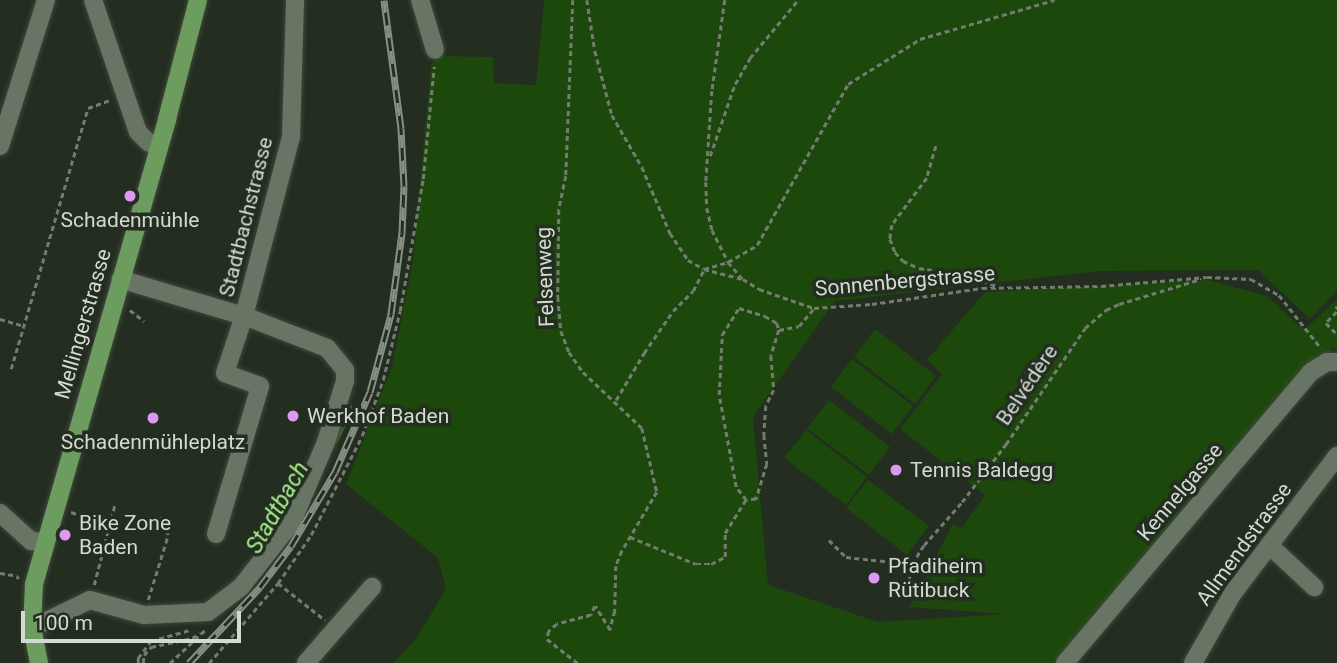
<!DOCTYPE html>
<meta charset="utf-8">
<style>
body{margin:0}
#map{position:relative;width:1337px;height:663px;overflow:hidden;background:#232d20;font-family:Roboto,sans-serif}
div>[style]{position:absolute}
.green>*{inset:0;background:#1c490b}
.stream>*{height:4.5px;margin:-2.25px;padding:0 2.25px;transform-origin:2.25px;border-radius:2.25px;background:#376a26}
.path>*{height:2.5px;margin-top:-1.25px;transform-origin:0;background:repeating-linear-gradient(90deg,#747c72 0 5px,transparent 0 8.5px)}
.roads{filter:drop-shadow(0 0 2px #40483d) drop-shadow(0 0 2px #40483d)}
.minor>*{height:18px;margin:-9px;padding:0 9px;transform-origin:9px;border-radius:9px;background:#687464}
.major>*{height:18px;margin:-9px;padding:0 9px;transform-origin:9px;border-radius:9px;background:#6d9c5f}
.rail>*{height:7px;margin-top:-3.5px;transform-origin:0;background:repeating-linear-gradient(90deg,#232d20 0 13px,#879086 0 26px);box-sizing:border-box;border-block:2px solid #879086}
.dots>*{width:19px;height:19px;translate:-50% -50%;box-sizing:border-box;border:4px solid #232d20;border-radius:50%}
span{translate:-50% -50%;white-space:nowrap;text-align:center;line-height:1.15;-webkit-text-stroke:7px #232d20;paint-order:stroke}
.street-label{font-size:21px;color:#d3dad2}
.poi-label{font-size:21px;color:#d3dad2}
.left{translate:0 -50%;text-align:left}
.water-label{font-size:23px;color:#a4ec8e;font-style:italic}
.scale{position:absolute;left:21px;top:611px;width:220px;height:32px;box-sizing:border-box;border:4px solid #d3dad2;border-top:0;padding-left:9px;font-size:21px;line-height:24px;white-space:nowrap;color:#d3dad2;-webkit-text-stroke:5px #232d20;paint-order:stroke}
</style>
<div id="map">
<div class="green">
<i style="clip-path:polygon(544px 0,1337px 0,1337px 291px,1310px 319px,1258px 270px,1099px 271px,835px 301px,753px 417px,768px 585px,878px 622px,1007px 614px,909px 607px,953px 524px,962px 528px,985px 495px,900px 429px,942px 374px,927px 360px,985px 292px,1208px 280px,1267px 296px,1304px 330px,1337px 299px,1337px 350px,1333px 347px,1076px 663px,393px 663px,416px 639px,446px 589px,438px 558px,346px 484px,392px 367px,413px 260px,431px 66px,437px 56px,493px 57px,494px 83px,536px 85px)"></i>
<i style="clip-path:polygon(875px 329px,936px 376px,915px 404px,854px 357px)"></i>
<i style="clip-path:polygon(852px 359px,913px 406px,892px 434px,831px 387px)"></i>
<i style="clip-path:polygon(829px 400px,890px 447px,869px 475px,807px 428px)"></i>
<i style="clip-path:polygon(806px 430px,867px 477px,846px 505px,784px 458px)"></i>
<i style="clip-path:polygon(868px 480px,929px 526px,907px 555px,846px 508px)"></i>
</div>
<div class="stream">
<i style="left:335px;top:441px;width:37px;rotate:-64deg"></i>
</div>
<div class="path">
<i style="left:573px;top:0;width:176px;rotate:92.3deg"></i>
<i style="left:566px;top:176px;width:35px;rotate:102deg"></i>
<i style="left:559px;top:210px;width:87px;rotate:90.7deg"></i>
<i style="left:558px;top:297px;width:34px;rotate:85deg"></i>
<i style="left:561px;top:331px;width:22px;rotate:69deg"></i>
<i style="left:569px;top:352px;width:24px;rotate:55deg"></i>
<i style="left:583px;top:372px;width:81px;rotate:43.5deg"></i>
<i style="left:642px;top:428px;width:66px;rotate:76.8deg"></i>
<i style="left:657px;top:492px;width:69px;rotate:120.7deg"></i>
<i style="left:622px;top:551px;width:16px;rotate:112deg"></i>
<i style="left:616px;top:566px;width:45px;rotate:91.3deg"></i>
<i style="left:615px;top:611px;width:20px;rotate:105deg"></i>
<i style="left:610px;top:630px;width:28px;rotate:-122deg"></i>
<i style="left:595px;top:606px;width:10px;rotate:114deg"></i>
<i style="left:591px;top:615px;width:35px;rotate:165deg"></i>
<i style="left:557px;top:624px;width:11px;rotate:139deg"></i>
<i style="left:549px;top:631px;width:8px;rotate:104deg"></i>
<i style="left:547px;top:639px;width:39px;rotate:38deg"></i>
<i style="left:587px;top:0;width:52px;rotate:81.1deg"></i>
<i style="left:595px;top:51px;width:66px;rotate:75.1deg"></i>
<i style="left:612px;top:115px;width:60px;rotate:60deg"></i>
<i style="left:642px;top:167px;width:72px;rotate:67deg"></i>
<i style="left:670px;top:233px;width:32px;rotate:56deg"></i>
<i style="left:688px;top:260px;width:18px;rotate:29deg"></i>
<i style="left:704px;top:269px;width:40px;rotate:14.4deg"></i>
<i style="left:725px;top:0;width:92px;rotate:98.1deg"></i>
<i style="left:712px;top:91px;width:91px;rotate:93.8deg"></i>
<i style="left:706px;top:182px;width:26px;rotate:88deg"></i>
<i style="left:707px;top:208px;width:23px;rotate:77deg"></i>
<i style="left:712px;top:230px;width:36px;rotate:63deg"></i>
<i style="left:728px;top:262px;width:23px;rotate:49deg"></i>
<i style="left:743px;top:279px;width:19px;rotate:32deg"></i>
<i style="left:759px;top:289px;width:58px;rotate:19.1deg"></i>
<i style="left:814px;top:308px;width:58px;rotate:-3.9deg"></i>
<i style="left:872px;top:304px;width:111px;rotate:-8.3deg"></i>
<i style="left:982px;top:288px;width:119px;rotate:-1deg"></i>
<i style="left:1101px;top:286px;width:106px;rotate:-4.9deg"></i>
<i style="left:1207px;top:277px;width:44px;rotate:2.6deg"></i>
<i style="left:1251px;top:279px;width:32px;rotate:30deg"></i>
<i style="left:1279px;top:295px;width:68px;rotate:51.6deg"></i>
<i style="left:936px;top:146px;width:33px;rotate:106deg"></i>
<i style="left:927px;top:178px;width:59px;rotate:126.7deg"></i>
<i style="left:892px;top:225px;width:14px;rotate:98deg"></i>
<i style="left:890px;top:239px;width:14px;rotate:69deg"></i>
<i style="left:895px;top:252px;width:12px;rotate:48deg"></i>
<i style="left:903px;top:261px;width:17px;rotate:24deg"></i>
<i style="left:919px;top:268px;width:57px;rotate:9.1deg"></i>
<i style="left:975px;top:277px;width:25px;rotate:23deg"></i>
<i style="left:710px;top:156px;width:76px;rotate:-70.9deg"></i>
<i style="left:735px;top:84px;width:30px;rotate:-60deg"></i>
<i style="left:750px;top:58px;width:75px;rotate:-50.4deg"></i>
<i style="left:1337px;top:306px;width:3px;rotate:90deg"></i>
<i style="left:739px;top:308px;width:27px;rotate:17deg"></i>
<i style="left:765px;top:316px;width:14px;rotate:30deg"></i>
<i style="left:777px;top:323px;width:7px;rotate:74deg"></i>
<i style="left:779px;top:330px;width:27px;rotate:107deg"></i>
<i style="left:771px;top:356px;width:34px;rotate:85deg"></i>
<i style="left:774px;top:390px;width:18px;rotate:117deg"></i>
<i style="left:766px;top:406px;width:29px;rotate:94deg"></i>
<i style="left:764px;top:435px;width:29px;rotate:84deg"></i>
<i style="left:767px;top:464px;width:37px;rotate:107deg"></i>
<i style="left:756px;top:499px;width:10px;rotate:174deg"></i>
<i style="left:746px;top:500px;width:16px;rotate:-128deg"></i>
<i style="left:736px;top:487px;width:94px;rotate:-100.5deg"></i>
<i style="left:719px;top:395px;width:60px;rotate:-87.1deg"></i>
<i style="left:722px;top:335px;width:32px;rotate:-58deg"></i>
<i style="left:130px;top:310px;width:18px;rotate:38deg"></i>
<i style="left:1337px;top:312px;width:16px;rotate:135deg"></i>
<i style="left:1326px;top:323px;width:16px;rotate:45deg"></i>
<i style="left:0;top:319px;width:25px;rotate:16deg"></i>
<i style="left:779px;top:330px;width:20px;rotate:-11deg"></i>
<i style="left:799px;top:326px;width:23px;rotate:-50deg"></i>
<i style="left:11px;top:369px;width:272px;rotate:-73.6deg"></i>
<i style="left:88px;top:108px;width:23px;rotate:-20deg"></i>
<i style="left:616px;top:400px;width:55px;rotate:-59.2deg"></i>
<i style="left:644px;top:353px;width:51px;rotate:-55.4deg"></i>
<i style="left:673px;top:311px;width:28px;rotate:-45deg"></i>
<i style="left:693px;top:291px;width:25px;rotate:-63deg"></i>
<i style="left:704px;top:269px;width:25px;rotate:-16deg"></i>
<i style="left:728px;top:262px;width:34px;rotate:-30deg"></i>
<i style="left:757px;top:245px;width:185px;rotate:-60.5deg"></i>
<i style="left:848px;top:84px;width:85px;rotate:-32deg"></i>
<i style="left:920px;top:39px;width:140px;rotate:-16.2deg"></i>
<i style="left:71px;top:512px;width:39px;rotate:19deg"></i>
<i style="left:630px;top:537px;width:71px;rotate:22.2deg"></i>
<i style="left:696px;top:564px;width:15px"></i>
<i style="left:711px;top:564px;width:16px;rotate:-27deg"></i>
<i style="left:725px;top:557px;width:24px;rotate:-90deg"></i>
<i style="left:725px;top:533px;width:39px;rotate:-58deg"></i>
<i style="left:829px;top:540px;width:24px;rotate:45deg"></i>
<i style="left:846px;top:557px;width:66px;rotate:6.1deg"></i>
<i style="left:0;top:573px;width:18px;rotate:9deg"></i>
<i style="left:18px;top:576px;width:3px;rotate:90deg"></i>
<i style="left:278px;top:583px;width:60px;rotate:38.2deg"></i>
<i style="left:94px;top:585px;width:84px;rotate:-75.5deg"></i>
<i style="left:907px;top:590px;width:26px;rotate:-79deg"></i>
<i style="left:912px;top:564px;width:22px;rotate:-58deg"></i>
<i style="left:924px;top:545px;width:57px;rotate:-48.5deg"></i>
<i style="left:962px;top:502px;width:73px;rotate:-52.8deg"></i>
<i style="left:1006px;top:444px;width:140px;rotate:-55.7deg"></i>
<i style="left:1085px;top:328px;width:28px;rotate:-41deg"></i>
<i style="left:1106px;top:310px;width:14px;rotate:-25deg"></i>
<i style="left:1119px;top:304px;width:86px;rotate:-17deg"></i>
<i style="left:148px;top:600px;width:68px;rotate:-72.9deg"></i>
<i style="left:168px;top:535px;width:20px;rotate:-114deg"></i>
<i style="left:138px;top:663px;width:5px;rotate:-90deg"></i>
<i style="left:138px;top:658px;width:21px;rotate:-53deg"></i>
<i style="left:151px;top:641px;width:40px;rotate:-16deg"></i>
<i style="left:143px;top:663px;width:8px;rotate:-83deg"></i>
<i style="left:144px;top:655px;width:11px;rotate:-49deg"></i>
<i style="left:151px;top:647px;width:42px;rotate:-12.4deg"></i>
<i style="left:192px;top:638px;width:9px;rotate:-32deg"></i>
<i style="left:170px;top:663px;width:50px;rotate:-43.4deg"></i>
<i style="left:209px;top:663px;width:106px;rotate:-49.2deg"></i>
<i style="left:278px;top:583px;width:58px;rotate:-55.5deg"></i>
<i style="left:311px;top:535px;width:111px;rotate:-62.7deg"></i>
<i style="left:362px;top:436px;width:60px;rotate:-69.4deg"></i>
<i style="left:383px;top:380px;width:71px;rotate:-76.2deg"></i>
<i style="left:400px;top:311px;width:134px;rotate:-80.1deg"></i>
<i style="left:423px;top:179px;width:113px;rotate:-84.4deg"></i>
</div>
<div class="roads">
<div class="minor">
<i style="left:93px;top:0;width:139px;rotate:71.2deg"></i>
<i style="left:138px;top:132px;width:14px;rotate:45deg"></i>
<i style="left:148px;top:142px;width:12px;rotate:24deg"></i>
<i style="left:420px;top:0;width:52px;rotate:73.3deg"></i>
<i style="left:0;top:146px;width:153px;rotate:-72.5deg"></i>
<i style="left:0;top:513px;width:42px;rotate:42.1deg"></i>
<i style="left:31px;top:541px;width:14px;rotate:4deg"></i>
<i style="left:216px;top:534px;width:154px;rotate:-73.4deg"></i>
<i style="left:260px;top:386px;width:37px;rotate:-160deg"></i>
<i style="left:225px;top:373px;width:60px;rotate:-71.6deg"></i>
<i style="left:244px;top:316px;width:185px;rotate:-75.3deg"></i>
<i style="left:291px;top:137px;width:137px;rotate:-88.3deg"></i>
<i style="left:1269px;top:545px;width:62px;rotate:43deg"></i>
<i style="left:32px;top:628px;width:64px;rotate:-25.8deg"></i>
<i style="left:90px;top:600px;width:56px;rotate:15.5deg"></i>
<i style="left:144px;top:615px;width:64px;rotate:-2.7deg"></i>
<i style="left:208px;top:612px;width:41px;rotate:-37.1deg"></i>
<i style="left:241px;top:587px;width:83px;rotate:-51.9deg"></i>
<i style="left:292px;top:522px;width:87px;rotate:-67deg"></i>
<i style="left:326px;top:442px;width:64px;rotate:-72.7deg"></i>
<i style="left:345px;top:381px;width:11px;rotate:-90deg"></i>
<i style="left:345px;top:370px;width:28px;rotate:-129deg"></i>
<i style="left:327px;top:348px;width:89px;rotate:-158.9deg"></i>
<i style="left:244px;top:316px;width:129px;rotate:-163.4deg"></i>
<i style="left:306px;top:663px;width:101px;rotate:-49deg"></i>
<i style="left:1065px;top:663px;width:381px;rotate:-49.8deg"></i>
<i style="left:1311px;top:372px;width:19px;rotate:-32deg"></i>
<i style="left:1327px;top:362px;width:10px"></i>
<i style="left:1193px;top:663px;width:81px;rotate:-60.3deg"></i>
<i style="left:1233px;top:593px;width:172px;rotate:-52.8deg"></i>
</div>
<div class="major">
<i style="left:39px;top:663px;width:36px;rotate:-101deg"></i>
<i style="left:32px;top:628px;width:44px;rotate:-87.4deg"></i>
<i style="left:34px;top:584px;width:484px;rotate:-74deg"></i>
<i style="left:167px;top:119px;width:123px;rotate:-75.4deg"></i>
</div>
</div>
<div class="rail">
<i style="left:189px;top:663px;width:104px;rotate:-46.9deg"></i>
<i style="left:260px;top:587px;width:51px;rotate:-52.9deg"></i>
<i style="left:291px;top:546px;width:86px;rotate:-59.3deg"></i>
<i style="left:335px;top:472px;width:87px;rotate:-66.4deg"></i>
<i style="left:370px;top:392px;width:81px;rotate:-74.9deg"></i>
<i style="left:391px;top:314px;width:82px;rotate:-82.3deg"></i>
<i style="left:402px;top:233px;width:47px;rotate:-87.6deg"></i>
<i style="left:404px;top:186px;width:58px;rotate:-93deg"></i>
<i style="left:401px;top:128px;width:129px;rotate:-97.6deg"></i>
</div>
<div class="dots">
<i style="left:130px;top:196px;background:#de98f2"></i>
<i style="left:293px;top:416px;background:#de98f2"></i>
<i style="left:153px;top:418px;background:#de98f2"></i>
<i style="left:896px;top:470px;background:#de98f2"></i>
<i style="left:65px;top:535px;background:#de98f2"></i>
<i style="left:874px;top:578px;background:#de98f2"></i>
</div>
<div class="street-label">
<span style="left:246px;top:217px;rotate:-76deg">Stadtbachstrasse</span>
<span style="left:545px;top:277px;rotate:-92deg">Felsenweg</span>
<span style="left:905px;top:281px;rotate:-5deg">Sonnenbergstrasse</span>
<span style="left:83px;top:324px;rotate:-74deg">Mellingerstrasse</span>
<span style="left:1027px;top:385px;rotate:-56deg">Belvédère</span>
<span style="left:1180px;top:492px;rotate:-50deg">Kennelgasse</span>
<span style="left:1244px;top:544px;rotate:-54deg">Allmendstrasse</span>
</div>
<div class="poi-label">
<span style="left:130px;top:220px">Schadenmühle</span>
<span class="left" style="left:307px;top:416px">Werkhof Baden</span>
<span style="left:153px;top:442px">Schadenmühleplatz</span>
<span class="left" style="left:910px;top:470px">Tennis Baldegg</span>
<span class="left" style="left:79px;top:535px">Bike Zone<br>Baden</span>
<span class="left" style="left:888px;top:578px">Pfadiheim<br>Rütibuck</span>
</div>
<div class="water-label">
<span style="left:278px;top:508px;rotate:-60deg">Stadtbach</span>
</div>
<div class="scale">100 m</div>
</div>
